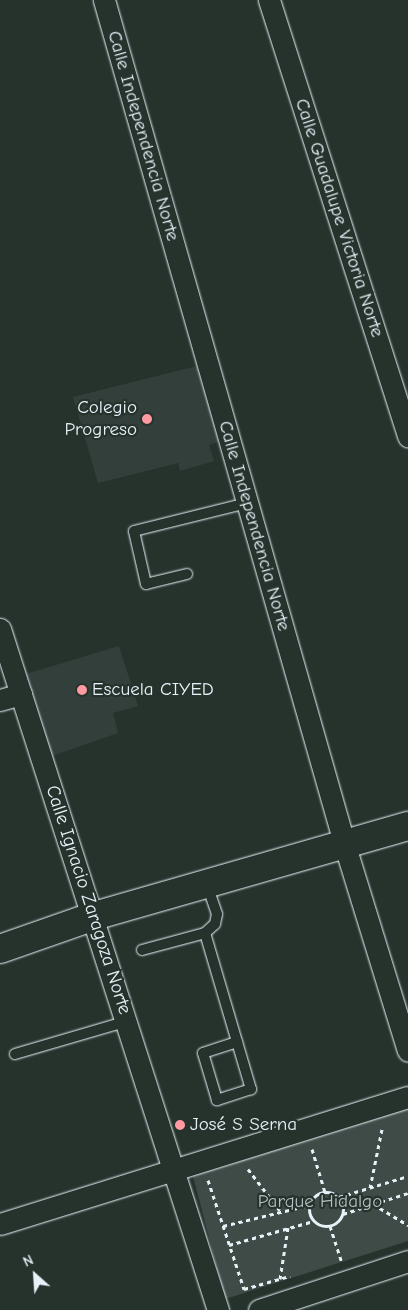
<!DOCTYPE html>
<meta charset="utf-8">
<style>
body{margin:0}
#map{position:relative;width:408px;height:1310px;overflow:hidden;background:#26332d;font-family:"Comic Neue",sans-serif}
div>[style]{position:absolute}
.built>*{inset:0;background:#333f3a}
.green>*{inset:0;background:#3e4b47}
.path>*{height:3px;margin-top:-1.5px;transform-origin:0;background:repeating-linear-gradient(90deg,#e8f1f8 0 4px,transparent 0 8px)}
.path>.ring{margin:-1.5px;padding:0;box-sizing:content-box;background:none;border:3px solid #e8f1f8;border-radius:50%}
.roads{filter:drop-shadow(0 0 1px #e8f1f8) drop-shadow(0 0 1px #e8f1f8)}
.lane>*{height:10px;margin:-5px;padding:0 5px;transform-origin:5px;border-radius:5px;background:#26332d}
.street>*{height:21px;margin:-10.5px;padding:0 10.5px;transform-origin:10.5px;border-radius:10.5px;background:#26332d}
.secondary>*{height:28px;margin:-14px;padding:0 14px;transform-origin:14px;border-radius:14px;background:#26332d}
.dots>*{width:14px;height:14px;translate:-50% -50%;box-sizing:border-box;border:2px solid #26332d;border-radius:50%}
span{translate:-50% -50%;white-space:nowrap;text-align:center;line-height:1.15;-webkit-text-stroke:4.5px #26332d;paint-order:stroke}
.street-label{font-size:19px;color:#e8f1f8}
.poi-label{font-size:19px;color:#e8f1f8}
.right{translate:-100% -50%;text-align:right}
.left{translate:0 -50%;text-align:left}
.park-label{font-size:19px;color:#b5bfc3}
.north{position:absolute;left:10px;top:1250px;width:50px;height:50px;-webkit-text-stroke:4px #26332d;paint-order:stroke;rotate:334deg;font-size:14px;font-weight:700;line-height:20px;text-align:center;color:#e8f1f8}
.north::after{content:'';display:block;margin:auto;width:18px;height:22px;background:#e8f1f8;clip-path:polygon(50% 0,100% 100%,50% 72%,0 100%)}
</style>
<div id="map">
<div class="built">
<i style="clip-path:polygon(197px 366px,221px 441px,209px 445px,214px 461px,180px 471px,178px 463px,98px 483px,73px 397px)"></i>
<i style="clip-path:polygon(119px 646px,138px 706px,113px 713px,118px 733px,52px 756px,26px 674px)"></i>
</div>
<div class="green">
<i style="clip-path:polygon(408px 1106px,408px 1241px,225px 1299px,193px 1176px)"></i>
</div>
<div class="path">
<i style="left:312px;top:1149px;width:45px;rotate:73.2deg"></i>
<i style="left:248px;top:1169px;width:54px;rotate:52.5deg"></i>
<i style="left:208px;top:1180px;width:115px;rotate:71.7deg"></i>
<i style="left:244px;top:1289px;width:48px;rotate:-15.8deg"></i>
<i style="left:370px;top:1188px;width:60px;rotate:-78.5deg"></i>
<i class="ring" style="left:309px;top:1192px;width:31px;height:31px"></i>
<i style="left:339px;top:1197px;width:72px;rotate:-16.9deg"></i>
<i style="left:373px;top:1204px;width:41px;rotate:31deg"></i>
<i style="left:343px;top:1214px;width:68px;rotate:-17.9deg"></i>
<i style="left:223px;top:1226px;width:89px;rotate:-13.6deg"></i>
<i style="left:330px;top:1226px;width:38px;rotate:72deg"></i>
<i style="left:229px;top:1245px;width:88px;rotate:-15.8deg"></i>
<i style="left:280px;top:1279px;width:52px;rotate:-81.1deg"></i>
</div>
<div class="roads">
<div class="lane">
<i style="left:187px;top:574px;width:42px;rotate:166.3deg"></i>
<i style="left:146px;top:584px;width:54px;rotate:-102.8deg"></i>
<i style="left:134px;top:531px;width:116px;rotate:-13.9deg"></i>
<i style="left:205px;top:933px;width:163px;rotate:73.6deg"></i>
<i style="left:251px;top:1089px;width:36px;rotate:162deg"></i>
<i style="left:217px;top:1100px;width:49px;rotate:-106.6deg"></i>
<i style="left:203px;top:1053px;width:36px;rotate:-18deg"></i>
<i style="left:142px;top:950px;width:65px;rotate:-15.1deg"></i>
<i style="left:205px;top:933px;width:13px;rotate:-42deg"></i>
<i style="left:215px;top:924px;width:10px;rotate:-79deg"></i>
<i style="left:217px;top:914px;width:31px;rotate:-109deg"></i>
<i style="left:15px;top:1054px;width:118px;rotate:-16.3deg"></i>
</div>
<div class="street">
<i style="left:104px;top:0;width:880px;rotate:74.1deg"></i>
<i style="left:345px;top:846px;width:214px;rotate:72.9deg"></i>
<i style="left:269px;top:0;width:458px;rotate:72.3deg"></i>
<i style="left:0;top:629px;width:715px;rotate:72.25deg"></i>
<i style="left:0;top:700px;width:22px;rotate:-16deg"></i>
<i style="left:0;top:1224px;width:427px;rotate:-17.3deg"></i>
<i style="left:259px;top:1310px;width:157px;rotate:-18.2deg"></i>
</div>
<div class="secondary">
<i style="left:0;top:949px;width:100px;rotate:-19.3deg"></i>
<i style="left:94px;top:916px;width:327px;rotate:-16deg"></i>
</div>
</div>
<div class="dots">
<i style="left:147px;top:419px;background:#ff9aa2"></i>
<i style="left:82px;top:690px;background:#ff9aa2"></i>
<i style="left:180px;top:1125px;background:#ff9aa2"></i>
</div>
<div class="street-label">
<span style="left:143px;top:136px;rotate:74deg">Calle Independencia Norte</span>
<span style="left:339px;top:218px;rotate:72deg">Calle Guadalupe Victoria Norte</span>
<span style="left:254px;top:526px;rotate:74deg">Calle Independencia Norte</span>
<span style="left:88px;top:900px;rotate:72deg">Calle Ignacio Zaragoza Norte</span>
</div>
<div class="poi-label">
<span class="right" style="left:137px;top:419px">Colegio<br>Progreso</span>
<span class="left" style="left:92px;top:690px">Escuela CIYED</span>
<span class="left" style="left:190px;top:1125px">José S Serna</span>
</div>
<div class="park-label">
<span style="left:320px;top:1202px">Parque Hidalgo</span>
</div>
<div class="north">N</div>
</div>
